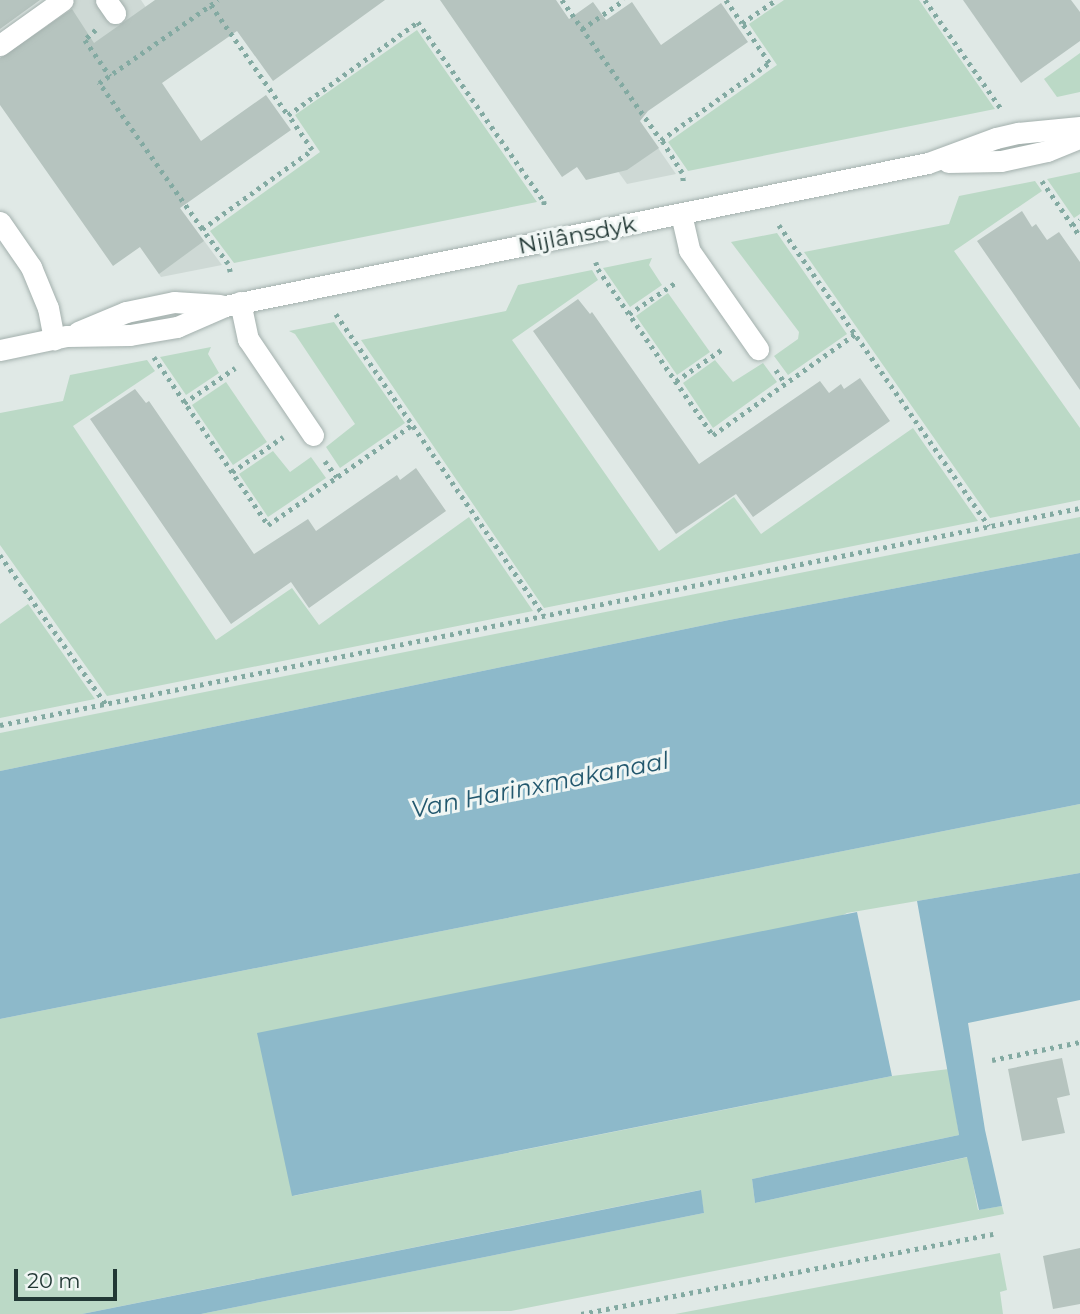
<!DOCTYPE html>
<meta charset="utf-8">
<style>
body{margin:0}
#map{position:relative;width:1080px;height:1314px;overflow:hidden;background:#e0e9e6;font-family:Montserrat,sans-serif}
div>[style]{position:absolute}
.built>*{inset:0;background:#ced9d5}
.green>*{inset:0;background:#bbd9c6}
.water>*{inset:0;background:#8db9ca}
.building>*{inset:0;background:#b6c4bf}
.path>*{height:4.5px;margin-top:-2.25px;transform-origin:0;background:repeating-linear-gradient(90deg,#83aaa2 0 3.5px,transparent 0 8.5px)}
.roads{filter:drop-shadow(0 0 2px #a3b0ad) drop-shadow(0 0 2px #a3b0ad)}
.service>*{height:21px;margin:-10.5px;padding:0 10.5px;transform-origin:10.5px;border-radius:10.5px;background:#fff}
.minor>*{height:21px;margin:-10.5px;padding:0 10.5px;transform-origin:10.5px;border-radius:10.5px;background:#fff}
.tertiary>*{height:21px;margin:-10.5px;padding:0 10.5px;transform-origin:10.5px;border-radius:10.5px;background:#fff}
span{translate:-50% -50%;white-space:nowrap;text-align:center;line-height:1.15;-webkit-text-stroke:6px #f0f6f4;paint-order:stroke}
.street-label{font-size:23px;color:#223835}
.water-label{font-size:24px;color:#23586e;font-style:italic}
.scale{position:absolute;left:14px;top:1269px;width:103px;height:32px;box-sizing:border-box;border:4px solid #223835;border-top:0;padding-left:9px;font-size:21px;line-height:24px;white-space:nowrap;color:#223835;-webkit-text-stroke:5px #f0f6f4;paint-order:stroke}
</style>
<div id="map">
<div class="built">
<i style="clip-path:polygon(51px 0,141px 0,163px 33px,102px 76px,59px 42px,45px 22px)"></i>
<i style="clip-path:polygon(640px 122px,676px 174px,627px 184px,602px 149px)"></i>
<i style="clip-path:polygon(185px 215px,222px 265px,161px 277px,140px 247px)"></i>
</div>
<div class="green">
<i style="clip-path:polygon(784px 0,919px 0,995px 109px,688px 171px,668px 142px,777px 65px,749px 24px)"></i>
<i style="clip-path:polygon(417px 30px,537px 202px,234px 263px,210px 231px,320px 152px,295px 115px)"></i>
<i style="clip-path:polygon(1080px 53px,1080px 92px,1057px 97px,1044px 79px)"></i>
<i style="clip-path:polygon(1080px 172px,1080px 214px,1074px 218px,1047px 179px)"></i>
<i style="clip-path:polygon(1035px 181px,1042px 191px,954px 251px,1080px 428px,1080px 500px,990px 518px,804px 252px,949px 224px,959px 196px)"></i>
<i style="clip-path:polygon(777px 233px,847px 334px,788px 375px,774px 356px,798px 339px,799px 332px,731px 242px)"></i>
<i style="clip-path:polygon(652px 258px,649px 265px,662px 285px,630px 307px,603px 268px)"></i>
<i style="clip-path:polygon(592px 270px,598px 280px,512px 340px,659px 551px,734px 497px,761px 534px,913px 428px,978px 521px,544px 608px,361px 340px,506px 311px,518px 285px)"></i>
<i style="clip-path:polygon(668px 293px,710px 352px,677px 375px,636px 316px)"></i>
<i style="clip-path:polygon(334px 322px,405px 423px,340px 468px,326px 447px,355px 424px,295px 334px,289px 331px)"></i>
<i style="clip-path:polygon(211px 347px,208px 354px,219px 373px,186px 395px,160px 357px)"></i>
<i style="clip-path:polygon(147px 360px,155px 371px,73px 426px,216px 640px,292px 588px,319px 625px,469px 517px,533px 611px,107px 696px,0 545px,0 413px,63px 401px,70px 375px)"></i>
<i style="clip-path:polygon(715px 360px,733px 382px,763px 363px,777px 382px,713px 428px,683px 383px)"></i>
<i style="clip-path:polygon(226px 382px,267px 442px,233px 465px,192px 405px)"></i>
<i style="clip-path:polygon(273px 451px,290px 472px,311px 457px,326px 478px,268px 517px,239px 474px)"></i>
<i style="clip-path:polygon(1080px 517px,1080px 553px,729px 620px,0 771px,0 733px)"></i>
<i style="clip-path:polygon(28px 604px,95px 699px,0 718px,0 624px)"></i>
<i style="clip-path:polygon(1080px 804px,1080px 873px,847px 913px,293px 1196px,892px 1076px,949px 1069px,959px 1135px,752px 1179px,755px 1203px,968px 1157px,978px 1210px,1002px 1206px,1004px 1214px,511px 1311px,201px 1314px,704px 1213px,700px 1190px,82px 1314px,0 1314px,0 1019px)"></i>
<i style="clip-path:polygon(1000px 1253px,1007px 1290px,1000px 1292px,1003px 1314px,675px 1314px)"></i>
</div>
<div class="water">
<i style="clip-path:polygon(1080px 553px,1080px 804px,0 1019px,0 771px,729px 620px)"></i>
<i style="clip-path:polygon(1080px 873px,1080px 1000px,968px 1023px,985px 1130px,1002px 1206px,979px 1210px,967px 1157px,755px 1203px,752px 1179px,959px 1135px,917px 901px)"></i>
<i style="clip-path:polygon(857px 912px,892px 1076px,292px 1196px,257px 1033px)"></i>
<i style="clip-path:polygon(701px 1190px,704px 1213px,201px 1314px,82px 1314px)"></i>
</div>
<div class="building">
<i style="clip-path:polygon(0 0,40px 0,0 29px)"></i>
<i style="clip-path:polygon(155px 0,385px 0,273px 81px,237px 31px,162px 83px,201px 141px,266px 95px,291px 130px,180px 208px,204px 241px,159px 274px,140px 247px,113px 266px,0 105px,0 58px,72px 9px,94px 43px)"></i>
<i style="clip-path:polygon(440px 0,556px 0,569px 19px,593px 2px,606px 20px,632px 2px,661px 45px,721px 3px,748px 42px,648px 111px,640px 121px,659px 148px,627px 170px,586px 180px,577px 167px,562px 177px)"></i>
<i style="clip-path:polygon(963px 0,1071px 0,1080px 12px,1080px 41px,1021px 83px)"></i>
<i style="clip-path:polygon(1022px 211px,1032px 227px,1036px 224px,1047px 240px,1059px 232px,1080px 262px,1080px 390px,977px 241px)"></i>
<i style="clip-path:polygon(578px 299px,590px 314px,592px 312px,699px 464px,820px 381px,829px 393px,841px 384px,844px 389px,860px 378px,890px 421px,753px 517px,736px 494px,676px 534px,533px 331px)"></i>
<i style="clip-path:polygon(135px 389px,146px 403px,149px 401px,254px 554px,308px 519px,316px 531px,397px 475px,400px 480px,416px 468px,446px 511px,309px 608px,291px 582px,231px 624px,90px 419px)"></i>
<i style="clip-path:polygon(1062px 1058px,1070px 1095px,1057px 1098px,1065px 1133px,1022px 1141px,1008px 1069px)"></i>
<i style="clip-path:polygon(1080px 1248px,1080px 1304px,1053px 1309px,1043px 1256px)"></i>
</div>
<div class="path">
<i style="left:562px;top:0;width:171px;rotate:54.7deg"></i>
<i style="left:726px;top:0;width:28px;rotate:55deg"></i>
<i style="left:925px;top:0;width:134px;rotate:55deg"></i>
<i style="left:211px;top:5px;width:134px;rotate:55deg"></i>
<i style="left:582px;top:29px;width:51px;rotate:-34.6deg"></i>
<i style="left:96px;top:30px;width:15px;rotate:138deg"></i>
<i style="left:85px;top:40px;width:44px;rotate:55.2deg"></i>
<i style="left:683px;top:181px;width:8px;rotate:-97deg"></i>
<i style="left:682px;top:173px;width:39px;rotate:-122deg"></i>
<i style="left:661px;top:140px;width:133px;rotate:-35.5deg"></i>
<i style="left:769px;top:63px;width:48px;rotate:-124deg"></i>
<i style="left:742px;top:23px;width:41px;rotate:-34.1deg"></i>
<i style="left:1042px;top:181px;width:67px;rotate:55.4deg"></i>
<i style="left:779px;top:225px;width:367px;rotate:55.1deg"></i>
<i style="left:1072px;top:225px;width:9px;rotate:-32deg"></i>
<i style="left:202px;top:229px;width:179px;rotate:-125.2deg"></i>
<i style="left:99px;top:83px;width:145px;rotate:-34.9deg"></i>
<i style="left:596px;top:262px;width:7px;rotate:74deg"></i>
<i style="left:598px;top:269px;width:202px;rotate:55.3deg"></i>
<i style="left:713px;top:435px;width:174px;rotate:-35.4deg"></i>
<i style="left:230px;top:272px;width:8px;rotate:-104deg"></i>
<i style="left:228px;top:264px;width:44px;rotate:-126.6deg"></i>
<i style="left:202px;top:229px;width:135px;rotate:-35.7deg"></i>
<i style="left:312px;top:150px;width:42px;rotate:-124.4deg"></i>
<i style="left:288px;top:115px;width:160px;rotate:-35.6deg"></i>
<i style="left:418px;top:22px;width:219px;rotate:54.9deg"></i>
<i style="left:544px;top:201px;width:8px;rotate:83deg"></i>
<i style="left:336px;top:314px;width:367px;rotate:55.4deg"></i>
<i style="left:629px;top:314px;width:59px;rotate:-34deg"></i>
<i style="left:154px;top:357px;width:203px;rotate:55.8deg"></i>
<i style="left:268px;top:525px;width:175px;rotate:-34.8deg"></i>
<i style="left:776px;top:370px;width:16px;rotate:55deg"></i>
<i style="left:676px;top:381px;width:58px;rotate:-34.5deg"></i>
<i style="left:184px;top:403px;width:62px;rotate:-34.5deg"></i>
<i style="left:325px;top:461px;width:20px;rotate:53deg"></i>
<i style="left:232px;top:472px;width:62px;rotate:-34.5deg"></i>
<i style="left:0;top:555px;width:183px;rotate:54.6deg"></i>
<i style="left:0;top:725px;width:1102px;rotate:-11.36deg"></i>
<i style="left:992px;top:1060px;width:90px;rotate:-11.6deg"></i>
<i style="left:581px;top:1314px;width:420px;rotate:-11deg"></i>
</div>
<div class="roads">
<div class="service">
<i style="left:106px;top:0;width:16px;rotate:55deg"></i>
<i style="left:0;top:45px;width:77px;rotate:-35.5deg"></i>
<i style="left:681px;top:214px;width:37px;rotate:77deg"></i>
<i style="left:689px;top:250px;width:121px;rotate:55.1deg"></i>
<i style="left:240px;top:302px;width:38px;rotate:78deg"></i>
<i style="left:248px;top:339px;width:116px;rotate:55.9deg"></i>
</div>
<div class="minor">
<i style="left:0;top:222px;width:55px;rotate:55.4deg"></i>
<i style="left:31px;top:267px;width:44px;rotate:67.5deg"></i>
<i style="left:48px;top:308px;width:32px;rotate:79deg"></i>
</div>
<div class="tertiary">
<i style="left:948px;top:162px;width:53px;rotate:-1.1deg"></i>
<i style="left:1001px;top:161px;width:47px;rotate:-12.3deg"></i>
<i style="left:1047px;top:151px;width:35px;rotate:-22deg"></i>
<i style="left:78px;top:332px;width:52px;rotate:-22.6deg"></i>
<i style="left:126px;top:312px;width:49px;rotate:-11.8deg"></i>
<i style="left:174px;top:302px;width:46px;rotate:3.7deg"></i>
<i style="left:0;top:350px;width:68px;rotate:-11.8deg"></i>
<i style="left:67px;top:336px;width:63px;rotate:-0.9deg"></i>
<i style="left:130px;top:335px;width:48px;rotate:-9.7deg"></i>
<i style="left:177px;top:327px;width:52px;rotate:-23.6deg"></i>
<i style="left:225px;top:306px;width:717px;rotate:-11.5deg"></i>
<i style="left:928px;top:163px;width:72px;rotate:-20.2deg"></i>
<i style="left:996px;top:138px;width:23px;rotate:-13deg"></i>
<i style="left:1018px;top:133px;width:62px;rotate:-5.5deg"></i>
</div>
</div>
<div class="street-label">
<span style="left:577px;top:235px;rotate:-11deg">Nijlânsdyk</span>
</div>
<div class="water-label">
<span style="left:540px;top:785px;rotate:-11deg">Van Harinxmakanaal</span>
</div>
<div class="scale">20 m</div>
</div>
